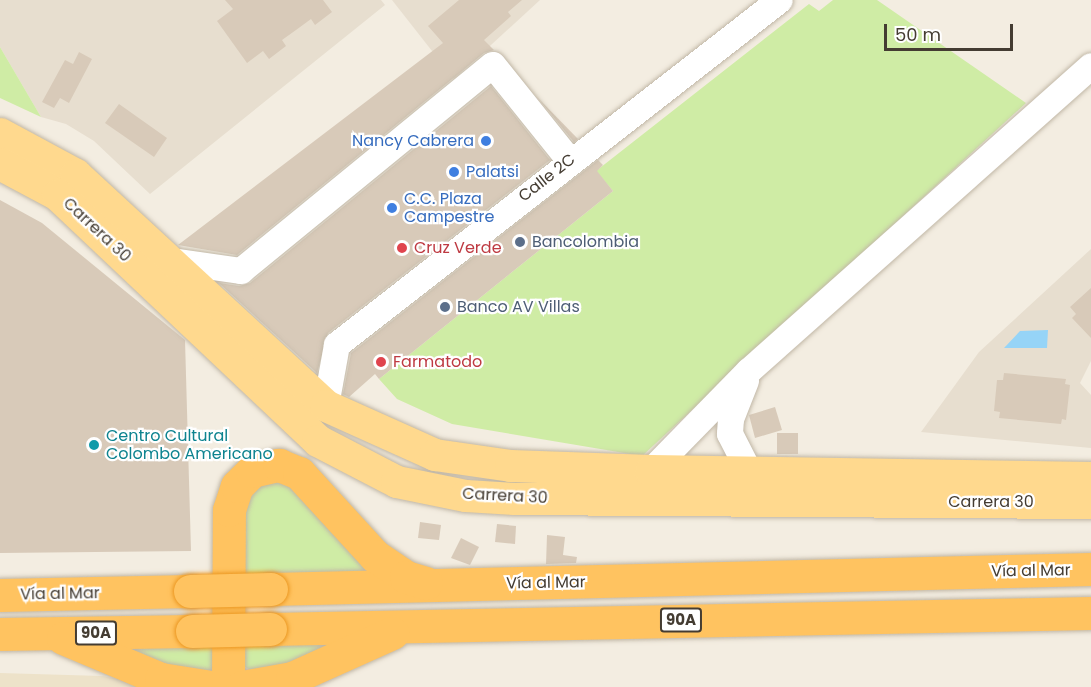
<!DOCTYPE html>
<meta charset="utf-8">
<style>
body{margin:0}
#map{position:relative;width:1091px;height:687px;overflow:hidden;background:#f3ede1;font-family:Poppins,sans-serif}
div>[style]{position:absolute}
.residential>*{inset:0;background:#e7decf}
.education>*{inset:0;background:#ede2c9}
.green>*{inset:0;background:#cfeca5}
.water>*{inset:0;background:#96d4f7}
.building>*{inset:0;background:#d8cab9}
.roads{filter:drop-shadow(0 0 2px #c1b7a6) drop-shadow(0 0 2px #c1b7a6)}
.minor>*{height:26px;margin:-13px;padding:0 13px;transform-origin:13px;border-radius:13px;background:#fff}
.major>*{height:32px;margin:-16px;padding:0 16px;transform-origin:16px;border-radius:16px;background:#ffd98e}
.highway>*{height:33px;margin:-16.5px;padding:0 16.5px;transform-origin:16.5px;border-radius:16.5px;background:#ffc360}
.bridges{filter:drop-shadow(0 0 2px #ec9822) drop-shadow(0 0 2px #ec9822)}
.highway-bridge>*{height:33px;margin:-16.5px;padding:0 16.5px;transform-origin:16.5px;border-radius:16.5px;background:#ffc360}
.dots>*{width:16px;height:16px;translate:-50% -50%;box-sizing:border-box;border:3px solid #fff;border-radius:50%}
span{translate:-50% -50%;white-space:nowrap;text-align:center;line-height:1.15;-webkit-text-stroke:4.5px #fff;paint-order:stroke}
.shield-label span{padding:2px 4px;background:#fff;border:2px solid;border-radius:4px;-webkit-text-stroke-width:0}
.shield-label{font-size:15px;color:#443c32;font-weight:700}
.shop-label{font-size:16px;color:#366cbe}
.right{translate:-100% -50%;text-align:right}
.left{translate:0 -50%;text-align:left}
.street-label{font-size:16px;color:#443c32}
.service-label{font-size:16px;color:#4e5e75}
.health-label{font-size:16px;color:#be3a42}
.culture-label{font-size:16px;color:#0d838f}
.scale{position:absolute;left:884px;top:24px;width:129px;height:27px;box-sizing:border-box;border:3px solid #443c32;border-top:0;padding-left:8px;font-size:18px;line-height:21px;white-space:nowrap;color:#443c32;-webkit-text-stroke:4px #fff;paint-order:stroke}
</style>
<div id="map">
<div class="residential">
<i style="clip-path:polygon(0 0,381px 0,385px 5px,150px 194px,94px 141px,66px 124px,41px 117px,0 47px)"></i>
<i style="clip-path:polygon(392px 0,540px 0,454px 79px)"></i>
<i style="clip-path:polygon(1091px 249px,1091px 361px,1080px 383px,1091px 395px,1091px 448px,921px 432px,979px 352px)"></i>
</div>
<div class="education">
<i style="clip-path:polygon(0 673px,102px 676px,159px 687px,0 687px)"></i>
</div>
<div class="green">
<i style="clip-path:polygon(833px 0,877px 0,1026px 103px,642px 456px,452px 424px,397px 399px,379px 379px,613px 191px,596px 171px,809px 4px,819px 11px)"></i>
<i style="clip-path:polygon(0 47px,41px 117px,0 98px)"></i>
<i style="clip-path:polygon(287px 479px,381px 574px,241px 578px,238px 516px,249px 487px)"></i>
<i style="clip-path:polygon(357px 638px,296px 668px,255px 673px,244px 666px,240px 644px)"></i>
<i style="clip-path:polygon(215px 642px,214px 682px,114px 644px)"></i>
</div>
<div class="water">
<i style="clip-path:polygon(1048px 330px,1047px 348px,1004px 348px,1020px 331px)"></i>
</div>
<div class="building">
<i style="clip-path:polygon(225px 0,323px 0,332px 12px,315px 25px,311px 19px,296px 30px,282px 40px,286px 46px,269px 59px,263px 51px,247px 63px,217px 21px,233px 9px)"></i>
<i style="clip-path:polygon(459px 0,522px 0,508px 12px,511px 16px,484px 40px,494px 50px,484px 53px,237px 255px,178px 245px,443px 43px,428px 26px)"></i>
<i style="clip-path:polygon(79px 52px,92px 59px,69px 103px,60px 98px,54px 108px,42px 102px,65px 60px,73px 64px)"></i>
<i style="clip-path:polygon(491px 86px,550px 160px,328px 333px,317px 373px,219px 283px,239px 286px,250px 283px)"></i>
<i style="clip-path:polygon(537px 97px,578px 139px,574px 142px)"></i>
<i style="clip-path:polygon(119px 104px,167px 138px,154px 157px,105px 123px)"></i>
<i style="clip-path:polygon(598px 160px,603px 165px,597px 171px,613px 191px,379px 379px,375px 374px,349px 397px,343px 394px,351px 353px)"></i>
<i style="clip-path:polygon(0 200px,42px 223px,185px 340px,191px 551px,0 553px)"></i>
<i style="clip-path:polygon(1091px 288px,1091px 338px,1072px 318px,1076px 314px,1070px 307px)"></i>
<i style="clip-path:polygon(1004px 373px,1066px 379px,1065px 384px,1070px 385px,1066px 420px,1062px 419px,1061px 424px,999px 418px,1000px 412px,994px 411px,997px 380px,1003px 380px)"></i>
<i style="clip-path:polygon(775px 407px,782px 430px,755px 438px,749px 415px)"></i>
<i style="clip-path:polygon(777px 433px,798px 433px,798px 454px,777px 454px)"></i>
<i style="clip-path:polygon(420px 522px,441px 525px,439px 540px,418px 538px)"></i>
<i style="clip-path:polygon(497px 524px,516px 526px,515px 544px,495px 542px)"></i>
<i style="clip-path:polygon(547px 535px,565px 537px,563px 555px,577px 557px,576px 563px,546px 564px)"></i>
<i style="clip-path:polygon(461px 538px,479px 547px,470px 565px,451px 558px)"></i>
</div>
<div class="roads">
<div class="minor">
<i style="left:171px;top:261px;width:71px;rotate:8.1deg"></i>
<i style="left:241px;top:271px;width:325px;rotate:-39.3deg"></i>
<i style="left:493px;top:65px;width:122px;rotate:51.3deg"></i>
<i style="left:746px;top:381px;width:41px;rotate:111.5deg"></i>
<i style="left:731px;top:419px;width:15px;rotate:94deg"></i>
<i style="left:730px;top:434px;width:46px;rotate:62.9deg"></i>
<i style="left:326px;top:406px;width:62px;rotate:-79.8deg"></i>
<i style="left:337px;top:345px;width:561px;rotate:-37.91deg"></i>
<i style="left:651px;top:471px;width:140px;rotate:-45.6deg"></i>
<i style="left:749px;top:371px;width:458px;rotate:-41.7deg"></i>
</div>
<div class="major">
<i style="left:0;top:134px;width:86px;rotate:28.3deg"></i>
<i style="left:76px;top:175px;width:340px;rotate:42.7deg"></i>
<i style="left:326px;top:406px;width:120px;rotate:24.2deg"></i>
<i style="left:435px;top:455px;width:77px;rotate:8.2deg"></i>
<i style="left:511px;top:466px;width:140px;rotate:2deg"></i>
<i style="left:651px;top:471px;width:440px;rotate:0.9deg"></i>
<i style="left:0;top:164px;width:66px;rotate:28.1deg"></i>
<i style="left:58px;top:195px;width:358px;rotate:43.4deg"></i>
<i style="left:318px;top:441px;width:89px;rotate:27.4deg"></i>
<i style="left:397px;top:482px;width:70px;rotate:11.5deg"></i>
<i style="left:466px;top:496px;width:49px;rotate:3.5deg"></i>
<i style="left:515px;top:499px;width:576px;rotate:0.4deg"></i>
</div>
<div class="highway">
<i style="left:271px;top:589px;width:820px;rotate:-1.4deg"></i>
<i style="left:0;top:595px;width:190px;rotate:-1.2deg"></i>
<i style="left:270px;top:629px;width:821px;rotate:-1.12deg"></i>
<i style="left:0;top:634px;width:192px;rotate:-0.9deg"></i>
<i style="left:63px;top:638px;width:106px;rotate:22.7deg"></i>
<i style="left:161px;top:679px;width:51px;rotate:9.1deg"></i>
<i style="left:228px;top:687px;width:177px;rotate:-89.7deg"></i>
<i style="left:229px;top:510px;width:25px;rotate:-72deg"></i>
<i style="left:237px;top:486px;width:21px;rotate:-45deg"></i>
<i style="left:252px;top:471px;width:28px;rotate:-13deg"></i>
<i style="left:279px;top:465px;width:22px;rotate:22deg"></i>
<i style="left:299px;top:473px;width:113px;rotate:47.5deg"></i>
<i style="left:375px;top:556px;width:37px;rotate:34deg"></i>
<i style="left:406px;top:577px;width:21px;rotate:17deg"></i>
<i style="left:242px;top:687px;width:51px;rotate:-10.2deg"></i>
<i style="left:292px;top:678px;width:110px;rotate:-24.2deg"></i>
</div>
</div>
<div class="bridges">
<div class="highway-bridge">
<i style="left:190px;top:591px;width:81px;rotate:-1.4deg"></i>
<i style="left:192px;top:631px;width:78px;rotate:-1.5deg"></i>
</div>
</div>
<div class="dots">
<i style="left:486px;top:141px;background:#3f7fe0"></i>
<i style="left:454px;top:172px;background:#3f7fe0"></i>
<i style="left:392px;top:208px;background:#3f7fe0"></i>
<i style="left:520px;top:242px;background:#5c6f8a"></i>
<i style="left:402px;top:248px;background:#e0444e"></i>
<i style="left:445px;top:307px;background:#5c6f8a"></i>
<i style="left:381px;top:362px;background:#e0444e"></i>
<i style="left:94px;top:445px;background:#0f9aa8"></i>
</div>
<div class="shield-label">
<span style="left:681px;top:620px">90A</span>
<span style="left:96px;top:633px">90A</span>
</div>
<div class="shop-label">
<span class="right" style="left:474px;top:141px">Nancy Cabrera</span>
<span class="left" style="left:466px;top:172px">Palatsi</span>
<span class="left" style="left:404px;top:208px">C.C. Plaza<br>Campestre</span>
</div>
<div class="street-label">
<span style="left:547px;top:178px;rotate:-38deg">Calle 2C</span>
<span style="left:97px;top:230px;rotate:43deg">Carrera 30</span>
<span style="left:505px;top:496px;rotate:3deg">Carrera 30</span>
<span style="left:991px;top:502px">Carrera 30</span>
<span style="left:1031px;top:571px;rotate:-1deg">Vía al Mar</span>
<span style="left:546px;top:583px;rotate:-1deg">Vía al Mar</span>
<span style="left:60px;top:594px;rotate:-1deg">Vía al Mar</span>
</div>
<div class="service-label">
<span class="left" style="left:532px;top:242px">Bancolombia</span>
<span class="left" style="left:457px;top:307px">Banco AV Villas</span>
</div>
<div class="health-label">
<span class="left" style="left:414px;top:248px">Cruz Verde</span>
<span class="left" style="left:393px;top:362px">Farmatodo</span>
</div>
<div class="culture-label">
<span class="left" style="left:106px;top:445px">Centro Cultural<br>Colombo Americano</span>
</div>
<div class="scale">50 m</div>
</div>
